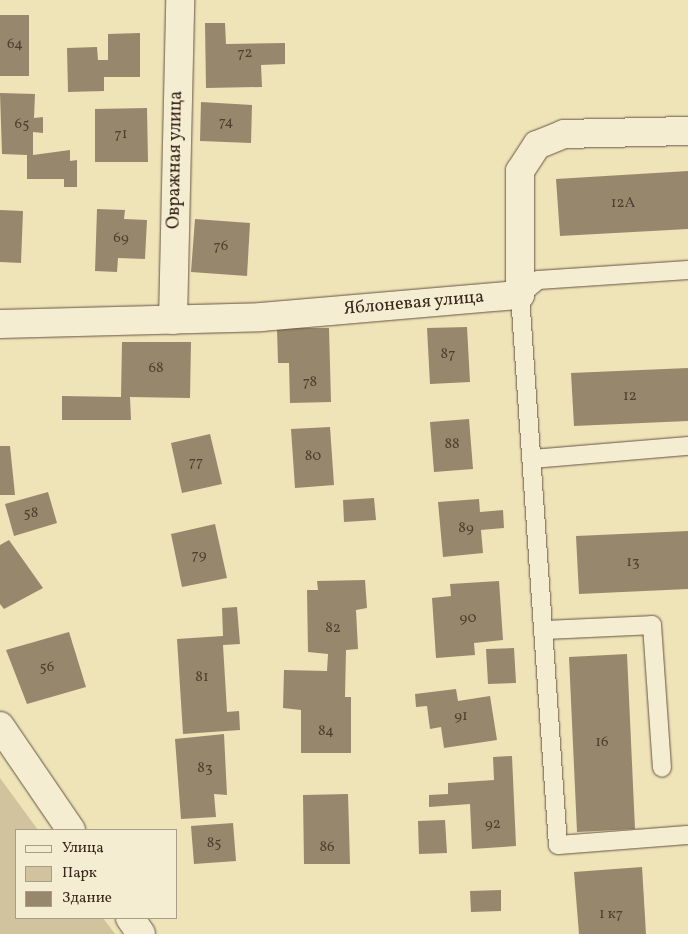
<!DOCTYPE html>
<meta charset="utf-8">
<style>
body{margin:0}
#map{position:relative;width:688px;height:934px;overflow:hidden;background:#efe3b8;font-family:Vollkorn,serif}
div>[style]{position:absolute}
.green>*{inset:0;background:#d0c39d}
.building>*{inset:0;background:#97886d}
.roads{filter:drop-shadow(0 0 1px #665443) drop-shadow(0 0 1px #665443)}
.lane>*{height:18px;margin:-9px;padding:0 9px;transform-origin:9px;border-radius:9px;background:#f5edd1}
.street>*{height:28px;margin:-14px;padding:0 14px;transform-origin:14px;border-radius:14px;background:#f5edd1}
.secondary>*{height:28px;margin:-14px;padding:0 14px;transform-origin:14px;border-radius:14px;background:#f5edd1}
span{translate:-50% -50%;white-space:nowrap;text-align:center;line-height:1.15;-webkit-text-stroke:4.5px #f5edd1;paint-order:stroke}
.number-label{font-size:15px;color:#503e30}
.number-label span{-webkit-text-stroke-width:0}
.street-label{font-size:18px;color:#38251c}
.legend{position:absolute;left:15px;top:829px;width:162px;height:90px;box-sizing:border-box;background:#f5edd1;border:1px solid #a99d89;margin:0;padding:6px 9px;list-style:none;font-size:15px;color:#38251c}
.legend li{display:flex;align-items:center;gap:10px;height:25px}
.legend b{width:25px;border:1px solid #a99d89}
</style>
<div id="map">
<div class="green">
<i style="clip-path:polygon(0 778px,38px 830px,16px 830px,16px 918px,103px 918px,115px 934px,0 934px)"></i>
</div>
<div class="building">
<i style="clip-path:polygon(0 15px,29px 15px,29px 76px,0 76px)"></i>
<i style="clip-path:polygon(205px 23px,225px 23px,226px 44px,285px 43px,285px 64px,261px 65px,262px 87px,206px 88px)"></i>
<i style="clip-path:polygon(140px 33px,140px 77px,104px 77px,104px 91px,68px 92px,67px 48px,97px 47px,98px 60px,108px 60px,108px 34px)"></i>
<i style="clip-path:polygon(0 93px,35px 94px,34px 118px,43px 117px,43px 133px,33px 132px,33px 155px,70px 150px,70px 161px,77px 160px,77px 187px,64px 187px,64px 179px,27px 179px,27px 155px,2px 154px)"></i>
<i style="clip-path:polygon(201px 102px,252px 105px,251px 143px,200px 141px)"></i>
<i style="clip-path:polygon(147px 108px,148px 162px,95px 162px,95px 109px)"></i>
<i style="clip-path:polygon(688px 171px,688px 229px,560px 236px,556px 179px)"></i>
<i style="clip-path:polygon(97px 209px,125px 210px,124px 219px,147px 220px,145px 259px,118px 258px,117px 272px,95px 271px)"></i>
<i style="clip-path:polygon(0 210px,23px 211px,21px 263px,0 262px)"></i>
<i style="clip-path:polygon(195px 219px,250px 223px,247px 276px,191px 272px)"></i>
<i style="clip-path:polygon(467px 327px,470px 382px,430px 384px,427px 328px)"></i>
<i style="clip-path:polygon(277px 328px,329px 328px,331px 402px,290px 403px,289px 363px,278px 363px)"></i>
<i style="clip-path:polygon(122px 342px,191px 342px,190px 398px,130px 397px,131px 420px,62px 420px,62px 396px,121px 397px)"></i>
<i style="clip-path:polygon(688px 368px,688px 421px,574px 426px,571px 373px)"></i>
<i style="clip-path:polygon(469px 419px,473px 469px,434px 472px,430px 422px)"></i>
<i style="clip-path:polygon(330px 427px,334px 485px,295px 488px,291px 429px)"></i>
<i style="clip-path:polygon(210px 434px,222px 484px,182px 493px,171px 443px)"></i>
<i style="clip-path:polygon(0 446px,10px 446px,15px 495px,0 495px)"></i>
<i style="clip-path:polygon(48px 492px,57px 523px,14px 536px,5px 504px)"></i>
<i style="clip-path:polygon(374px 498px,376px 520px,344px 522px,343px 500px)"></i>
<i style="clip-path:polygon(479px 499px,480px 512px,503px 510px,504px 528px,481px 530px,483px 553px,443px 557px,438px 502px)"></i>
<i style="clip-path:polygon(215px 524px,227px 578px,182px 587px,171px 534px)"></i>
<i style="clip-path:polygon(688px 531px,688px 589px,579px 594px,576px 536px)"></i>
<i style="clip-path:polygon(9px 540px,43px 588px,4px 609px,0 604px,0 545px)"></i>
<i style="clip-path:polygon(365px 580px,367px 608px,356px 610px,358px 649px,346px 650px,345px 697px,351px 697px,351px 753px,301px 753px,301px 710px,283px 708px,284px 670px,327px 671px,328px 654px,308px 652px,307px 590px,318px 590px,317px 581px)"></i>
<i style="clip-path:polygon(499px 581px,503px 640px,474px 643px,475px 655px,436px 658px,432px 598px,451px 596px,450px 584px)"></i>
<i style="clip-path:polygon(237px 607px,240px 644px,223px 645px,227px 712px,239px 711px,240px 730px,183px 734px,177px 639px,223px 636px,222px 608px)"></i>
<i style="clip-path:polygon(69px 632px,86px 687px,27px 704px,6px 650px)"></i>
<i style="clip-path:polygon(514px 648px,516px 683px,488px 684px,486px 649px)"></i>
<i style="clip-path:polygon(627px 654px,635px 829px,577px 832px,569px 657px)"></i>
<i style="clip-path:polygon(456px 689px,458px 701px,490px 696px,497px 740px,444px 748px,441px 727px,430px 729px,427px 706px,416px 707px,415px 694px)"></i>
<i style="clip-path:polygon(224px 734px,227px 795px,214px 794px,216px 817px,181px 819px,175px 739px)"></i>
<i style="clip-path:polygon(512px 756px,516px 846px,472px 849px,470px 804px,429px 807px,429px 795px,448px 794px,448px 783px,494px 780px,493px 757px)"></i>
<i style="clip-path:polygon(348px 794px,350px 864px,304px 864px,303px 795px)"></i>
<i style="clip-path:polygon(445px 820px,447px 853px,419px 854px,418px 821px)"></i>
<i style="clip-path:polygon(233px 823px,236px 861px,194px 864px,191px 826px)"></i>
<i style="clip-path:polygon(642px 867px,646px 934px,579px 934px,574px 872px)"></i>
<i style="clip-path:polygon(501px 890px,501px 911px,471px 912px,470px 891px)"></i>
</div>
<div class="roads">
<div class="lane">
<i style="left:688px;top:270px;width:150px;rotate:176.2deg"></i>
<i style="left:538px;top:280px;width:23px;rotate:140deg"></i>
<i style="left:520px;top:295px;width:551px;rotate:86.05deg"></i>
<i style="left:558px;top:845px;width:130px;rotate:-4.4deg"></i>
<i style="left:532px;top:459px;width:157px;rotate:-4.8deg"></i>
<i style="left:543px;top:630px;width:109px;rotate:-2.6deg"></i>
<i style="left:652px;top:625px;width:143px;rotate:86deg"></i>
</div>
<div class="street">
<i style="left:173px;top:320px;width:320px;rotate:-88.7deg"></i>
</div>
<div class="secondary">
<i style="left:0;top:324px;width:261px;rotate:-1.5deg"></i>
<i style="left:261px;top:317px;width:260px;rotate:-4.9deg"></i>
<i style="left:520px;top:295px;width:124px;rotate:-90deg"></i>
<i style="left:520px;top:171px;width:31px;rotate:-57deg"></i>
<i style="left:537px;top:145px;width:29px;rotate:-22deg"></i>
<i style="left:564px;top:134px;width:124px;rotate:-1.4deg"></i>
<i style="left:0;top:726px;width:126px;rotate:55.7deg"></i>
<i style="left:130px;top:918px;width:19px;rotate:55deg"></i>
</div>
</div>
<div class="number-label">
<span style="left:15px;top:45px">64</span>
<span style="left:245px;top:54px">72</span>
<span style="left:226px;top:123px">74</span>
<span style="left:22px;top:125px">65</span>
<span style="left:121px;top:135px">71</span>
<span style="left:623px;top:204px">12А</span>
<span style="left:121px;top:239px">69</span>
<span style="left:221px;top:247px">76</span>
<span style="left:448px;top:355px">87</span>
<span style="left:156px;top:369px">68</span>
<span style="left:310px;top:383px">78</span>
<span style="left:630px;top:397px">12</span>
<span style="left:452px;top:445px">88</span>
<span style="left:313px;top:457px">80</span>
<span style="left:196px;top:463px">77</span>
<span style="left:31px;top:514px">58</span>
<span style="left:466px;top:529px">89</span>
<span style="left:199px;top:556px">79</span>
<span style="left:633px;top:563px">13</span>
<span style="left:468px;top:619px">90</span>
<span style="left:333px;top:629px">82</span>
<span style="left:47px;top:668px">56</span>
<span style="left:202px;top:678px">81</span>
<span style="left:461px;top:717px">91</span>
<span style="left:326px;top:732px">84</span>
<span style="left:602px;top:743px">16</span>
<span style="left:205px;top:769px">83</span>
<span style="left:493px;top:825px">92</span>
<span style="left:214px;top:844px">85</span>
<span style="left:327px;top:848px">86</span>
<span style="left:611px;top:915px">1 к7</span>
</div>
<div class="street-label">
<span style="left:176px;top:160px;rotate:-89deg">Овражная улица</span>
<span style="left:414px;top:304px;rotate:-5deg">Яблоневая улица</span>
</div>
<ul class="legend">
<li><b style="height:6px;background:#f5edd1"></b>Улица</li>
<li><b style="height:14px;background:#d0c39d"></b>Парк</li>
<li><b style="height:14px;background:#97886d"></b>Здание</li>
</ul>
</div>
